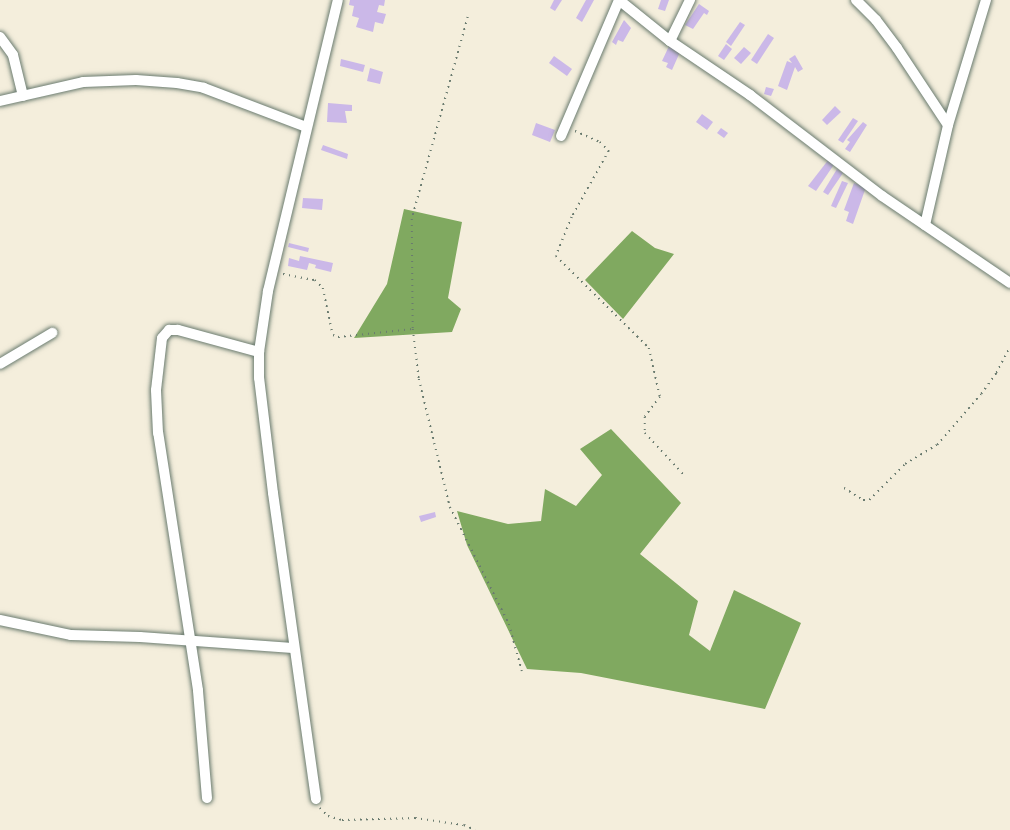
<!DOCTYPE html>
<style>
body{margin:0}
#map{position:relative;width:1010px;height:830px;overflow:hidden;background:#f4eedc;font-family:"EB Garamond",serif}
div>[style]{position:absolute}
.forest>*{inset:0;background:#80a960}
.building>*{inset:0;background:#cbb8e8}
.path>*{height:1.5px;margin-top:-0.75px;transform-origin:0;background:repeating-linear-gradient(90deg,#6a7b6f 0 1.5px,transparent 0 6px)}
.roads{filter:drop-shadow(0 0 2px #6a7b6f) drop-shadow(0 0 2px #6a7b6f)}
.minor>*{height:10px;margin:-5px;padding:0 5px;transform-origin:5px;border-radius:5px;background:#fff}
span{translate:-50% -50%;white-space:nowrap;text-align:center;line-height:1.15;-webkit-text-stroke:6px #fff;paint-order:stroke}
</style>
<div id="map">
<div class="forest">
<i style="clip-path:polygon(404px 209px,462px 222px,448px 298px,461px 309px,452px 332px,354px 338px,387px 284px)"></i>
<i style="clip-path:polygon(632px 231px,655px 248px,674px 254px,623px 319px,585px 280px)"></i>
<i style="clip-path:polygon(611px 429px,681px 503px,640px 554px,698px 601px,689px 635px,710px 651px,734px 590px,801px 623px,765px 709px,581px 673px,527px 669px,467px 545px,457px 511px,508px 524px,541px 521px,545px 489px,576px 506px,602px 475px,580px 449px)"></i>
</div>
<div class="building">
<i style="clip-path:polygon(350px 0,385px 0,384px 6px,379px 5px,377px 12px,386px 14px,383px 24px,375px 22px,373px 32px,356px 27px,359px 18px,352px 16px,354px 6px,349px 5px)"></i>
<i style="clip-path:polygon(554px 0,562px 0,555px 11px,550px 8px)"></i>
<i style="clip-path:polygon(586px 0,594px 0,582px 22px,576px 18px)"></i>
<i style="clip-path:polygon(661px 0,669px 0,665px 11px,658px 9px)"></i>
<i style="clip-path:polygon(699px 4px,709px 11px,707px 15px,704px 13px,693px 29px,685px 25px)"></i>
<i style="clip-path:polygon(624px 20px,631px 28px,623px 42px,618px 40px,616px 45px,612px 42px)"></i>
<i style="clip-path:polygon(740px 22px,745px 25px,731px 46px,726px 42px)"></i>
<i style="clip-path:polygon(768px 34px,774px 38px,757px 64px,751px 60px)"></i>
<i style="clip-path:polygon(670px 44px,680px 52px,672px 70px,666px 67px,668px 63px,662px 61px)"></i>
<i style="clip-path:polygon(726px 44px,732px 49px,724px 60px,718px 56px)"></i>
<i style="clip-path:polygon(744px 47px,751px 53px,741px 64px,734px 58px)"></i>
<i style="clip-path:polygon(795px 55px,803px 69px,798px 72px,795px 67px,787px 90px,778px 86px,787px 61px,792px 63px,789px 59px)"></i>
<i style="clip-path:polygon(554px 56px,572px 69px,567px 76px,549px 63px)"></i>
<i style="clip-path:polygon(341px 59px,365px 65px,363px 72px,340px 66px)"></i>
<i style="clip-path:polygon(370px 68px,383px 72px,380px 84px,367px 81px)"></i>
<i style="clip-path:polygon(766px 87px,774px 89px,771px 96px,764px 94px)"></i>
<i style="clip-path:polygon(328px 103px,352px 105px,352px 111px,345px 111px,347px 123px,327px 122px)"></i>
<i style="clip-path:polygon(835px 106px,841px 112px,827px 125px,822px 120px)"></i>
<i style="clip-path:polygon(702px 114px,713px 122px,707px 130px,696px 122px)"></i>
<i style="clip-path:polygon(853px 118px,858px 121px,843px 143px,838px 140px)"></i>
<i style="clip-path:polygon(863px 122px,867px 125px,850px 152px,845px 149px,850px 142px,847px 140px)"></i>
<i style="clip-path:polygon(536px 123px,555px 130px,550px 142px,532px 135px)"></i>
<i style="clip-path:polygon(721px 128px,728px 133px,724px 138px,717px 133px)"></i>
<i style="clip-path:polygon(323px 145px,348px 154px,347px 159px,321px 150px)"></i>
<i style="clip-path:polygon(829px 159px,835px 163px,816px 191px,808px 186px)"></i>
<i style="clip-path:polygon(837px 169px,843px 173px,828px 195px,823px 192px)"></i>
<i style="clip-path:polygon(842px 181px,848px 183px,836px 208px,831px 206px)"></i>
<i style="clip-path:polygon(854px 183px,866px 187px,853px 224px,846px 221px,849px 212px,844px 210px)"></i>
<i style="clip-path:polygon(303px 198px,323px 199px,322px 210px,302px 208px)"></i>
<i style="clip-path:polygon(289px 243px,309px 248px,308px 252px,288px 247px)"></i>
<i style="clip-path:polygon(300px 256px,333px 263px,331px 272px,315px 268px,316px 265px,309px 263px,307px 270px,288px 266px,289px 258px,299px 261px)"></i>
<i style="clip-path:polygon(435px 512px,436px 517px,421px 522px,419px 516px)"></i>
</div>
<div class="path">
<i style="left:468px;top:17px;width:210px;rotate:105.5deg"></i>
<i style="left:412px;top:219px;width:110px;rotate:89.5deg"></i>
<i style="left:413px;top:329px;width:50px;rotate:83.2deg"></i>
<i style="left:419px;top:379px;width:132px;rotate:76.4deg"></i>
<i style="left:450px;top:507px;width:131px;rotate:63.2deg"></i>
<i style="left:509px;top:624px;width:49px;rotate:74.5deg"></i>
<i style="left:575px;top:131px;width:27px;rotate:24deg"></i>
<i style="left:600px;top:142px;width:13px;rotate:45deg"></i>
<i style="left:609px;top:151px;width:76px;rotate:119.3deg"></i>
<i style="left:572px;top:217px;width:42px;rotate:112.3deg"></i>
<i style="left:556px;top:256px;width:131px;rotate:44.7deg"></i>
<i style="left:649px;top:348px;width:50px;rotate:77.3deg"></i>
<i style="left:660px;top:397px;width:25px;rotate:127deg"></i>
<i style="left:645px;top:417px;width:16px;rotate:90deg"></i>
<i style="left:645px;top:433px;width:59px;rotate:47.1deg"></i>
<i style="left:283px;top:274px;width:33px;rotate:11deg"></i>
<i style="left:315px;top:280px;width:11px;rotate:45deg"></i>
<i style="left:323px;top:288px;width:48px;rotate:78deg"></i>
<i style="left:333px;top:335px;width:5px;rotate:22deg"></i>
<i style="left:338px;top:337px;width:75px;rotate:-6.1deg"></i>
<i style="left:844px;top:488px;width:22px;rotate:32deg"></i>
<i style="left:863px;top:500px;width:6px"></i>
<i style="left:869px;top:500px;width:51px;rotate:-45deg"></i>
<i style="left:905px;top:464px;width:37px;rotate:-31deg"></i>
<i style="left:937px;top:445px;width:67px;rotate:-49.2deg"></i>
<i style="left:981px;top:394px;width:26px;rotate:-54deg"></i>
<i style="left:996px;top:373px;width:30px;rotate:-62deg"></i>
<i style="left:320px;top:808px;width:11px;rotate:45deg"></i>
<i style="left:328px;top:816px;width:15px;rotate:16deg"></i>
<i style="left:342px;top:820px;width:73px;rotate:-1.6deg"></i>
<i style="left:415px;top:818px;width:49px;rotate:8.1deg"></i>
<i style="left:464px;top:825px;width:12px;rotate:24deg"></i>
</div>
<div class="roads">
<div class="minor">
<i style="left:619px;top:0;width:65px;rotate:38.8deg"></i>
<i style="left:670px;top:41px;width:97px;rotate:34deg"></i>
<i style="left:750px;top:95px;width:166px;rotate:37.4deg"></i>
<i style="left:882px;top:196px;width:155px;rotate:34.2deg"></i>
<i style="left:856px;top:0;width:28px;rotate:45deg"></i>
<i style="left:876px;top:20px;width:35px;rotate:53deg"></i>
<i style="left:897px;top:48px;width:92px;rotate:56.5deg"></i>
<i style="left:0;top:37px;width:22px;rotate:54deg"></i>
<i style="left:13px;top:55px;width:42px;rotate:76.3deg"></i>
<i style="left:670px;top:41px;width:46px;rotate:-64deg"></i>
<i style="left:0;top:101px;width:85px;rotate:-12.9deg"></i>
<i style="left:83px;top:82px;width:53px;rotate:-2.2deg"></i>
<i style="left:136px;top:80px;width:41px;rotate:4.2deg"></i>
<i style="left:177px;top:83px;width:27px;rotate:10deg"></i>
<i style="left:204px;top:88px;width:109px;rotate:20.9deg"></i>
<i style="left:561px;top:136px;width:148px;rotate:-66.9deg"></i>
<i style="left:925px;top:225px;width:103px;rotate:-77deg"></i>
<i style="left:948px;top:125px;width:131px;rotate:-73.1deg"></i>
<i style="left:0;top:364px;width:61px;rotate:-30.8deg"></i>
<i style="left:0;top:620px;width:73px;rotate:11.9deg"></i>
<i style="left:71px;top:635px;width:69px;rotate:1.7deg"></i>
<i style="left:140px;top:637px;width:153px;rotate:4.1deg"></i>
<i style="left:207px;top:798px;width:108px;rotate:-94.8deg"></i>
<i style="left:198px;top:690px;width:260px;rotate:-98.8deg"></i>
<i style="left:158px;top:433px;width:43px;rotate:-92.7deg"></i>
<i style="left:156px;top:390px;width:52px;rotate:-83.4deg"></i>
<i style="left:162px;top:338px;width:11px;rotate:-49deg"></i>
<i style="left:169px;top:330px;width:9px"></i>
<i style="left:178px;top:330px;width:84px;rotate:15.2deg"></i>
<i style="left:316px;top:799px;width:309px;rotate:-98deg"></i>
<i style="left:273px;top:493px;width:116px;rotate:-96.9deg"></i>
<i style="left:259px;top:378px;width:26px;rotate:-90deg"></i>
<i style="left:259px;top:352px;width:62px;rotate:-81.6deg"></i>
<i style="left:268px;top:291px;width:299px;rotate:-76.5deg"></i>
</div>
</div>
</div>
